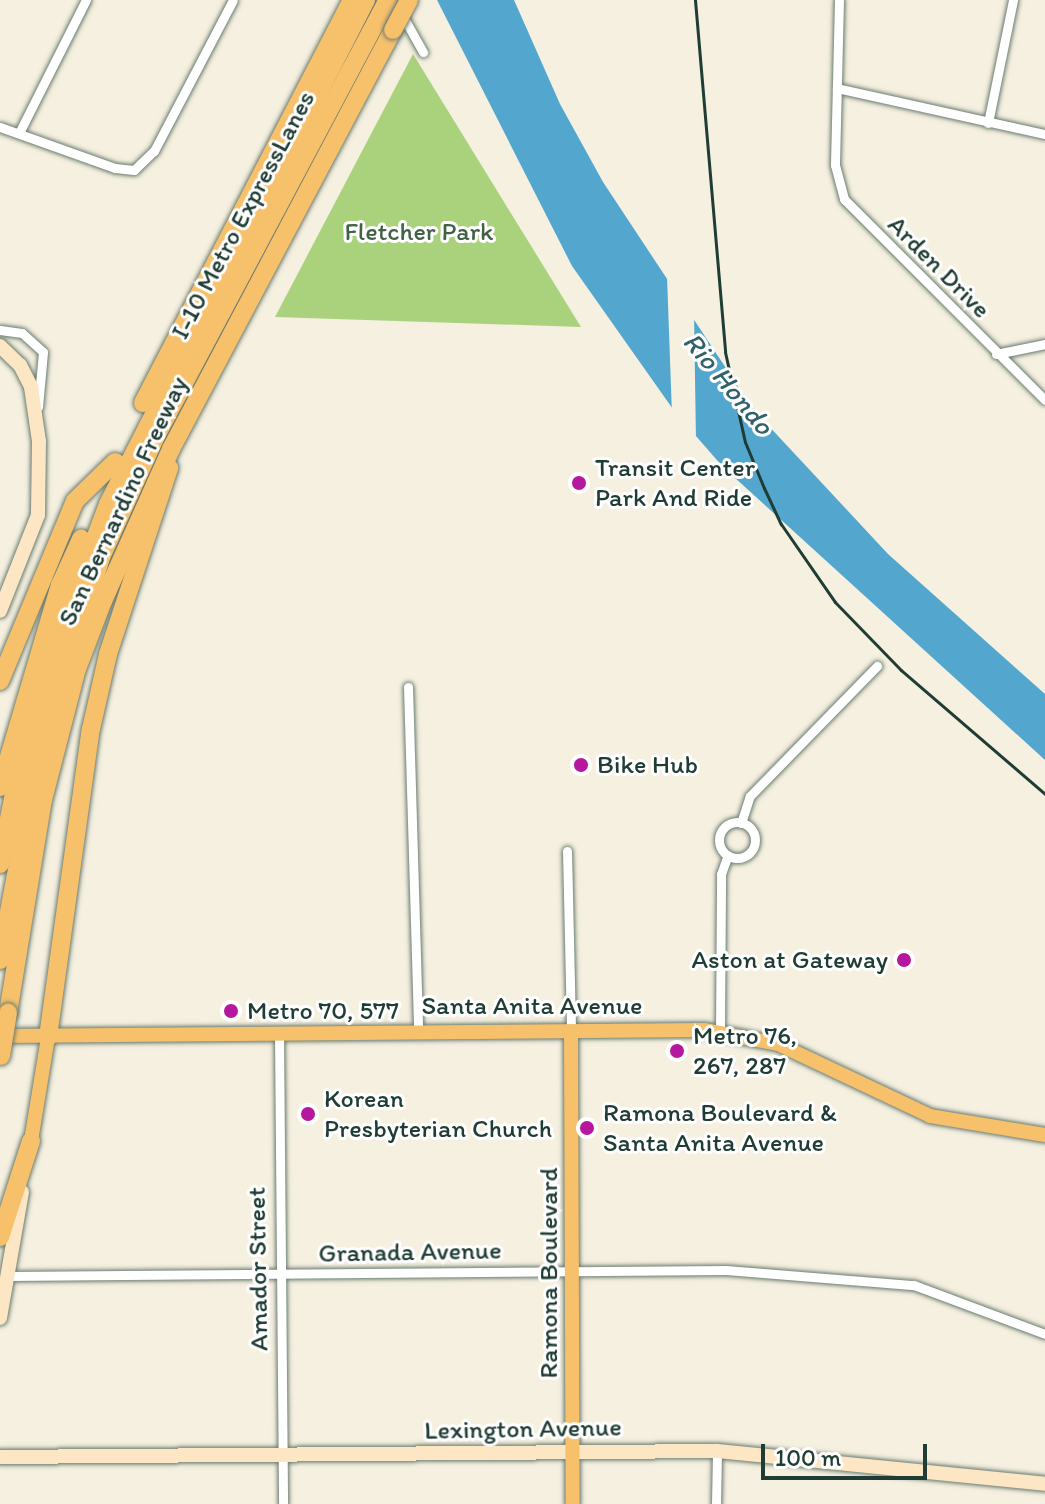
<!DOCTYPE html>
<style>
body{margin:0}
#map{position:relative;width:1045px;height:1504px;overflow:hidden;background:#f5f0e0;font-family:Itim,sans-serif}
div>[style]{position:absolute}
.green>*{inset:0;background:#aad27c}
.water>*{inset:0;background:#53a7cf}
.pier>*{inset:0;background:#f5f0e0}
.roads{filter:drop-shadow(0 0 2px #6a7c70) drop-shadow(0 0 2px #6a7c70)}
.street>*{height:9px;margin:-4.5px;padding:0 4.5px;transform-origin:4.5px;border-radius:4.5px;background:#fff}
.street>.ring{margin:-4.5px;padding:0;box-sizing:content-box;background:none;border:9px solid #fff;border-radius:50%}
.secondary>*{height:14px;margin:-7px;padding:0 7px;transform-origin:7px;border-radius:7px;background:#fce6c4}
.primary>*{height:14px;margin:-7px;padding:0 7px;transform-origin:7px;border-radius:7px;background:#f7c06b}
.highway>*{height:18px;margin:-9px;padding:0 9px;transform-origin:9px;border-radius:9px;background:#f7c06b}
.rail>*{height:3px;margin:-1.5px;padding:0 1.5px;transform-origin:1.5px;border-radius:1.5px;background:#1f3d34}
.bridges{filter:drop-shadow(0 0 2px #6a7c70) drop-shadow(0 0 2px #6a7c70)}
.highway-bridge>*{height:18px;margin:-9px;padding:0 9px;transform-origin:9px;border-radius:9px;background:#f7c06b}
.dots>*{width:22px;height:22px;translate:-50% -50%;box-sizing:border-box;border:4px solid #fff;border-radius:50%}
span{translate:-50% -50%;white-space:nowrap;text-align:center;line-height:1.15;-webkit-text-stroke:6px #fff;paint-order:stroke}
.street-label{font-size:26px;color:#1f3d34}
.park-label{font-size:26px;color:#426246}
.poi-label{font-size:26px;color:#1f3d34}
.left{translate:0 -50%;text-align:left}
.right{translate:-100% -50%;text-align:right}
.water-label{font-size:28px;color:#31626a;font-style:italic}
.scale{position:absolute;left:761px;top:1444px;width:166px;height:36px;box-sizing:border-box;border:4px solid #1f3d34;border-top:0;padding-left:10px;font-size:24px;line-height:28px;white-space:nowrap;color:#1f3d34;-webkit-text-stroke:6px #fff;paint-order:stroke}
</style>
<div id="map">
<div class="green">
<i style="clip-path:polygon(413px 54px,581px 327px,275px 317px)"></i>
</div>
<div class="water">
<i style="clip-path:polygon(437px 0,514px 0,560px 104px,603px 182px,753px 409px,888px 554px,1045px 694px,1045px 760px,723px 467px,675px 412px,572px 266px)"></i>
</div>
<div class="pier">
<i style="clip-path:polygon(667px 276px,694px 314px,696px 441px,672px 415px)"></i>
</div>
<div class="roads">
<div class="street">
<i style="left:839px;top:0;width:165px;rotate:91.4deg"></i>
<i style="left:835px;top:165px;width:35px;rotate:75deg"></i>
<i style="left:844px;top:199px;width:284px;rotate:45deg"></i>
<i style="left:401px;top:13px;width:45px;rotate:60.6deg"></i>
<i style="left:837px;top:88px;width:213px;rotate:12.5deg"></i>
<i style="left:988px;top:123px;width:126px;rotate:-78.5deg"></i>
<i style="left:0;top:127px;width:122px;rotate:19.6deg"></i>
<i style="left:115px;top:168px;width:19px;rotate:6deg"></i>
<i style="left:134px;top:170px;width:28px;rotate:-44deg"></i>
<i style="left:154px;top:151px;width:170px;rotate:-62.4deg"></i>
<i style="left:19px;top:133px;width:149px;rotate:-63.3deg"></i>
<i style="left:0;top:330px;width:22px;rotate:8deg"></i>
<i style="left:22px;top:333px;width:28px;rotate:42deg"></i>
<i style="left:43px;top:352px;width:55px;rotate:95.2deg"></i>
<i style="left:996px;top:354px;width:50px;rotate:-11.5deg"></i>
<i style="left:408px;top:687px;width:343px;rotate:88.3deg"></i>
<i class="ring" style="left:719px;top:822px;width:27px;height:27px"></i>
<i style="left:741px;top:823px;width:28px;rotate:-72deg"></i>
<i style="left:750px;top:796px;width:182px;rotate:-45.7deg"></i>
<i style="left:567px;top:851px;width:180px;rotate:88.7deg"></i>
<i style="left:720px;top:1031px;width:157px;rotate:-89.6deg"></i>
<i style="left:721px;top:874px;width:20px;rotate:-70deg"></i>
<i style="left:279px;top:1034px;width:470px;rotate:89.5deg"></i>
<i style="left:7px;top:1276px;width:719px;rotate:-0.48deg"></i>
<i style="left:726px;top:1270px;width:189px;rotate:4.6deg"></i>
<i style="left:914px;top:1285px;width:140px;rotate:20.5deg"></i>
<i style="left:716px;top:1504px;width:53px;rotate:-88.9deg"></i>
</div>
<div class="secondary">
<i style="left:0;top:346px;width:28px;rotate:44deg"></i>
<i style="left:20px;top:365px;width:25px;rotate:63deg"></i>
<i style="left:31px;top:387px;width:55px;rotate:81.6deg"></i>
<i style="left:39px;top:441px;width:74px;rotate:90.8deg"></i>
<i style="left:38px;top:515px;width:103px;rotate:111.6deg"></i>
<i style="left:0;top:1318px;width:128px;rotate:-80.1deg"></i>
<i style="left:0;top:1457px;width:717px;rotate:-0.48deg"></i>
<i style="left:717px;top:1451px;width:330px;rotate:5.7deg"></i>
</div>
<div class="primary">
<i style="left:571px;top:1031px;width:473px;rotate:89.8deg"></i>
<i style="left:0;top:1036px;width:704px;rotate:-0.49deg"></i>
<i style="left:704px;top:1030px;width:75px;rotate:10.7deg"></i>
<i style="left:778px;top:1044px;width:168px;rotate:25.3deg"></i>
<i style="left:930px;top:1116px;width:117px;rotate:9.4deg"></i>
<i style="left:31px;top:1141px;width:105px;rotate:-80.7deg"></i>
</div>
<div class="highway">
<i style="left:143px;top:403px;width:454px;rotate:-62.6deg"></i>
<i style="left:0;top:681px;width:195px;rotate:-67.4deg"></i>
<i style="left:75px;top:501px;width:56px;rotate:-44.3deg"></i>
<i style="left:0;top:787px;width:211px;rotate:-73.5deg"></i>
<i style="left:60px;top:585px;width:51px;rotate:-65.5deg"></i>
<i style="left:0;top:864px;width:88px;rotate:-78.8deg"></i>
<i style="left:17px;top:778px;width:130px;rotate:-74.4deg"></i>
<i style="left:52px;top:653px;width:159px;rotate:-69.4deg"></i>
<i style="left:108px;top:504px;width:566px;rotate:-62.89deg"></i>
<i style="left:0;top:960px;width:213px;rotate:-79.4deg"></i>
<i style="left:39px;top:751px;width:206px;rotate:-72.2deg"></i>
<i style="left:102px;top:555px;width:133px;rotate:-65.6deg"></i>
<i style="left:157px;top:434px;width:492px;rotate:-62deg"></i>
<i style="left:8px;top:1013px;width:216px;rotate:-80.7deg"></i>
<i style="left:43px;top:800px;width:135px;rotate:-75.5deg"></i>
<i style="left:77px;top:669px;width:73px;rotate:-69.1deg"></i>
<i style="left:103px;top:601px;width:167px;rotate:-65.9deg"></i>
<i style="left:171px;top:449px;width:474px;rotate:-62.1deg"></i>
<i style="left:48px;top:1037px;width:311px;rotate:-82.1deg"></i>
<i style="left:91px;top:729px;width:77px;rotate:-77.2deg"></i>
<i style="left:108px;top:654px;width:196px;rotate:-71.8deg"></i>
<i style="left:0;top:1237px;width:101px;rotate:-72.1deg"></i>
</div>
</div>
<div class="rail">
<i style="left:695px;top:0;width:353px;rotate:85.1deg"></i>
<i style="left:725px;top:352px;width:92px;rotate:77.5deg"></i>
<i style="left:745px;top:442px;width:50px;rotate:67.6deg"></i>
<i style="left:764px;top:488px;width:40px;rotate:65deg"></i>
<i style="left:781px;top:524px;width:95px;rotate:55.3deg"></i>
<i style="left:835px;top:602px;width:95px;rotate:45.9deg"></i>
<i style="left:901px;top:670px;width:190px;rotate:40.7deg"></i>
</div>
<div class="bridges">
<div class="highway-bridge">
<i style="left:393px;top:30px;width:34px;rotate:-62deg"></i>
<i style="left:1px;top:1056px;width:44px;rotate:-80.8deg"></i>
</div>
</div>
<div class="dots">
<i style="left:579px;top:483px;background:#b5179e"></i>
<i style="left:581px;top:765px;background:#b5179e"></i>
<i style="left:904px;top:960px;background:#b5179e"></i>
<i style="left:231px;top:1011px;background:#b5179e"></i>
<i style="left:677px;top:1051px;background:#b5179e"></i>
<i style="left:308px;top:1114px;background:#b5179e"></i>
<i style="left:587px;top:1128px;background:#b5179e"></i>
</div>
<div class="street-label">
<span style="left:243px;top:215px;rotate:-62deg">I-10 Metro ExpressLanes</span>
<span style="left:939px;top:267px;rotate:45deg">Arden Drive</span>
<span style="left:123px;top:501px;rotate:-65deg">San Bernardino Freeway</span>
<span style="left:532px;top:1006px">Santa Anita Avenue</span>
<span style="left:410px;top:1252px;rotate:-1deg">Granada Avenue</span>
<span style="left:258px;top:1269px;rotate:-91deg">Amador Street</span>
<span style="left:549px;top:1273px;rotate:-90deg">Ramona Boulevard</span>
<span style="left:523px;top:1429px;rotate:-1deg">Lexington Avenue</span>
</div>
<div class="park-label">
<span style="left:419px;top:232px">Fletcher Park</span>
</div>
<div class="poi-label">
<span class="left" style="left:595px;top:483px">Transit Center<br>Park And Ride</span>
<span class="left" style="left:597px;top:765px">Bike Hub</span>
<span class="right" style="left:888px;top:960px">Aston at Gateway</span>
<span class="left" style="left:247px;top:1011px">Metro 70, 577</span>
<span class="left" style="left:693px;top:1051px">Metro 76,<br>267, 287</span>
<span class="left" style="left:324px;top:1114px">Korean<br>Presbyterian Church</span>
<span class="left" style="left:603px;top:1128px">Ramona Boulevard &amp;<br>Santa Anita Avenue</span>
</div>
<div class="water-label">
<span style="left:729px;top:383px;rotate:50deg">Rio Hondo</span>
</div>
<div class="scale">100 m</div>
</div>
